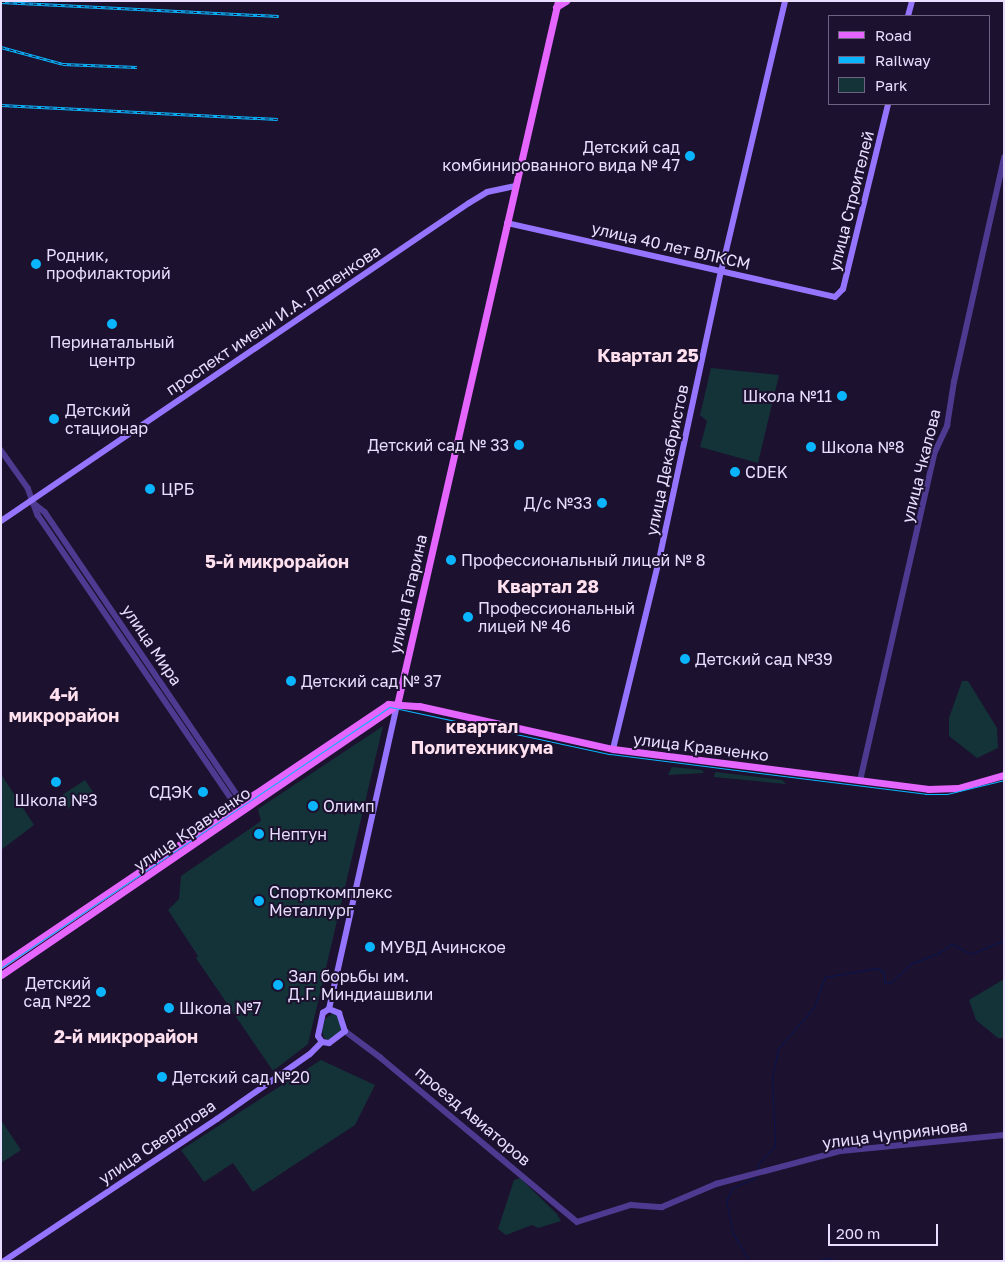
<!DOCTYPE html>
<meta charset="utf-8">
<style>
body{margin:0}
#map{position:relative;width:1005px;height:1262px;overflow:hidden;background:#1c112e;font-family:"Golos Text",sans-serif}
div>[style]{position:absolute}
.green>*{inset:0;background:#133339}
.stream>*{height:1px;margin:-0.5px;padding:0 0.5px;transform-origin:0.5px;border-radius:0.5px;background:#081450}
.tertiary>*{height:5.5px;margin:-2.75px;padding:0 2.75px;transform-origin:2.75px;border-radius:2.75px;background:#4e3a90}
.secondary>*{height:6px;margin:-3px;padding:0 3px;transform-origin:3px;border-radius:3px;background:#9575ff}
.primary>*{height:7px;margin:-3.5px;padding:0 3.5px;transform-origin:3.5px;border-radius:3.5px;background:#e565ff}
.tram>*{height:1px;margin:-0.5px;padding:0 0.5px;transform-origin:0.5px;border-radius:0.5px;background:#0ab5ff}
.rail>*{height:3px;margin-top:-1.5px;transform-origin:0;background:repeating-linear-gradient(90deg,#1c112e 0 4px,#0ab5ff 0 8px);box-sizing:border-box;border-block:1px solid #0ab5ff}
.dots>*{width:14px;height:14px;translate:-50% -50%;box-sizing:border-box;border:2px solid #1c112e;border-radius:50%}
span{translate:-50% -50%;white-space:nowrap;text-align:center;line-height:1.15;-webkit-text-stroke:4px #1c112e;paint-order:stroke}
.poi-label{font-size:16px;color:#e9deff}
.right{translate:-100% -50%;text-align:right}
.left{translate:0 -50%;text-align:left}
.street-label{font-size:16px;color:#e9deff}
.neighbourhood-label{font-size:18px;color:#ffe0ee;font-weight:700}
.frame{position:absolute;inset:0;border:2px solid #e9deff;pointer-events:none}
.legend{position:absolute;left:828px;top:15px;width:162px;height:90px;box-sizing:border-box;background:#1c112e;border:1px solid #6e6382;margin:0;padding:6px 9px;list-style:none;font-size:15px;color:#e9deff}
.legend li{display:flex;align-items:center;gap:10px;height:25px}
.legend b{width:25px;border:1px solid #6e6382}
.scale{position:absolute;left:828px;top:1224px;width:110px;height:22px;box-sizing:border-box;border:2px solid #e9deff;border-top:0;padding-left:6px;font-size:15px;line-height:18px;white-space:nowrap;color:#e9deff;-webkit-text-stroke:4px #1c112e;paint-order:stroke}
</style>
<div id="map">
<div class="green">
<i style="clip-path:polygon(711px 368px,779px 375px,758px 463px,700px 447px,707px 421px,700px 415px)"></i>
<i style="clip-path:polygon(962px 681px,968px 681px,997px 728px,998px 748px,977px 758px,949px 736px,949px 718px)"></i>
<i style="clip-path:polygon(383px 726px,308px 1044px,273px 1071px,196px 958px,198px 956px,168px 910px,179px 899px,181px 876px,261px 821px,258px 809px)"></i>
<i style="clip-path:polygon(672px 767px,702px 770px,704px 773px,668px 775px)"></i>
<i style="clip-path:polygon(715px 772px,782px 780px,786px 784px,714px 777px)"></i>
<i style="clip-path:polygon(1px 774px,34px 825px,1px 850px)"></i>
<i style="clip-path:polygon(85px 780px,93px 792px,67px 809px,59px 797px)"></i>
<i style="clip-path:polygon(1004px 979px,1004px 1038px,998px 1038px,976px 1020px,969px 1000px)"></i>
<i style="clip-path:polygon(332px 1014px,338px 1015px,342px 1031px,330px 1041px,324px 1038px,322px 1031px,325px 1019px)"></i>
<i style="clip-path:polygon(321px 1060px,375px 1085px,355px 1125px,253px 1192px,233px 1163px,204px 1182px,181px 1150px)"></i>
<i style="clip-path:polygon(1px 1120px,21px 1150px,1px 1163px)"></i>
<i style="clip-path:polygon(520px 1178px,557px 1214px,561px 1221px,538px 1228px,532px 1225px,506px 1235px,498px 1229px,514px 1180px)"></i>
</div>
<div class="stream">
<i style="left:1004px;top:891px;width:6px;rotate:90deg"></i>
<i style="left:758px;top:1170px;width:6px;rotate:-90deg"></i>
<i style="left:758px;top:1164px;width:25px;rotate:-47deg"></i>
<i style="left:775px;top:1146px;width:68px;rotate:-92.5deg"></i>
<i style="left:772px;top:1078px;width:30px;rotate:-78deg"></i>
<i style="left:778px;top:1049px;width:55px;rotate:-49.4deg"></i>
<i style="left:814px;top:1007px;width:32px;rotate:-70deg"></i>
<i style="left:825px;top:977px;width:53px;rotate:-9.8deg"></i>
<i style="left:877px;top:968px;width:8px;rotate:30deg"></i>
<i style="left:884px;top:972px;width:10px;rotate:90deg"></i>
<i style="left:884px;top:982px;width:6px;rotate:9deg"></i>
<i style="left:890px;top:983px;width:30px;rotate:-42deg"></i>
<i style="left:912px;top:963px;width:27px;rotate:-20deg"></i>
<i style="left:937px;top:954px;width:18px;rotate:-34deg"></i>
<i style="left:952px;top:944px;width:21px;rotate:28deg"></i>
<i style="left:971px;top:954px;width:36px;rotate:-23deg"></i>
<i style="left:749px;top:1261px;width:32px;rotate:-120deg"></i>
<i style="left:733px;top:1233px;width:33px;rotate:-102deg"></i>
<i style="left:726px;top:1201px;width:14px;rotate:-65deg"></i>
<i style="left:732px;top:1188px;width:27px;rotate:-24deg"></i>
<i style="left:813px;top:1261px;width:17px;rotate:-10deg"></i>
<i style="left:830px;top:1258px;width:6px;rotate:31deg"></i>
</div>
<div class="tertiary">
<i style="left:1px;top:450px;width:47px;rotate:54.6deg"></i>
<i style="left:28px;top:488px;width:29px;rotate:70deg"></i>
<i style="left:38px;top:515px;width:357px;rotate:55.7deg"></i>
<i style="left:32px;top:502px;width:16px;rotate:38deg"></i>
<i style="left:45px;top:512px;width:354px;rotate:55.8deg"></i>
<i style="left:860px;top:781px;width:337px;rotate:-77.2deg"></i>
<i style="left:935px;top:452px;width:29px;rotate:-65deg"></i>
<i style="left:947px;top:426px;width:45px;rotate:-81deg"></i>
<i style="left:954px;top:382px;width:230px;rotate:-77.4deg"></i>
<i style="left:345px;top:1031px;width:44px;rotate:36.6deg"></i>
<i style="left:380px;top:1057px;width:257px;rotate:39.9deg"></i>
<i style="left:577px;top:1222px;width:57px;rotate:-17.5deg"></i>
<i style="left:631px;top:1205px;width:31px;rotate:4deg"></i>
<i style="left:662px;top:1207px;width:59px;rotate:-23.1deg"></i>
<i style="left:716px;top:1184px;width:129px;rotate:-14.8deg"></i>
<i style="left:841px;top:1151px;width:164px;rotate:-5.6deg"></i>
</div>
<div class="secondary">
<i style="left:908px;top:16px;width:16px;rotate:-75deg"></i>
<i style="left:507px;top:223px;width:336px;rotate:12.7deg"></i>
<i style="left:835px;top:297px;width:11px;rotate:-45deg"></i>
<i style="left:843px;top:289px;width:190px;rotate:-76.3deg"></i>
<i style="left:1px;top:521px;width:566px;rotate:-34.2deg"></i>
<i style="left:469px;top:203px;width:21px;rotate:-31deg"></i>
<i style="left:487px;top:192px;width:29px;rotate:-12deg"></i>
<i style="left:613px;top:749px;width:195px;rotate:-76.3deg"></i>
<i style="left:659px;top:560px;width:295px;rotate:-77.9deg"></i>
<i style="left:721px;top:272px;width:278px;rotate:-76.7deg"></i>
<i style="left:329px;top:1009px;width:312px;rotate:-77.4deg"></i>
<i style="left:329px;top:1009px;width:11px;rotate:22deg"></i>
<i style="left:339px;top:1013px;width:19px;rotate:72deg"></i>
<i style="left:345px;top:1031px;width:20px;rotate:143deg"></i>
<i style="left:329px;top:1043px;width:7px;rotate:-172deg"></i>
<i style="left:322px;top:1042px;width:7px;rotate:-124deg"></i>
<i style="left:318px;top:1036px;width:24px;rotate:-78deg"></i>
<i style="left:323px;top:1013px;width:7px;rotate:-34deg"></i>
<i style="left:4px;top:1261px;width:256px;rotate:-33.7deg"></i>
<i style="left:217px;top:1119px;width:113px;rotate:-35deg"></i>
<i style="left:310px;top:1054px;width:17px;rotate:-45deg"></i>
</div>
<div class="primary">
<i style="left:556px;top:7px;width:12px;rotate:-31deg"></i>
<i style="left:397px;top:705px;width:722px;rotate:-77.12deg"></i>
<i style="left:1px;top:965px;width:467px;rotate:-34deg"></i>
<i style="left:388px;top:704px;width:31px;rotate:4deg"></i>
<i style="left:419px;top:706px;width:199px;rotate:12.5deg"></i>
<i style="left:613px;top:749px;width:318px;rotate:7.2deg"></i>
<i style="left:928px;top:789px;width:30px;rotate:-2deg"></i>
<i style="left:958px;top:788px;width:48px;rotate:-15.8deg"></i>
<i style="left:1px;top:975px;width:479px;rotate:-34.3deg"></i>
</div>
<div class="tram">
<i style="left:1px;top:968px;width:468px;rotate:-33.9deg"></i>
<i style="left:390px;top:707px;width:225px;rotate:12.1deg"></i>
<i style="left:610px;top:754px;width:318px;rotate:7.2deg"></i>
<i style="left:925px;top:794px;width:22px"></i>
<i style="left:947px;top:794px;width:59px;rotate:-13.8deg"></i>
</div>
<div class="rail">
<i style="left:1px;top:2px;width:278px;rotate:2.9deg"></i>
<i style="left:1px;top:47px;width:64px;rotate:15.3deg"></i>
<i style="left:63px;top:64px;width:74px;rotate:2.3deg"></i>
<i style="left:1px;top:105px;width:277px;rotate:2.9deg"></i>
</div>
<div class="dots">
<i style="left:690px;top:156px;background:#0ab5ff"></i>
<i style="left:36px;top:264px;background:#0ab5ff"></i>
<i style="left:112px;top:324px;background:#0ab5ff"></i>
<i style="left:842px;top:396px;background:#0ab5ff"></i>
<i style="left:54px;top:419px;background:#0ab5ff"></i>
<i style="left:519px;top:445px;background:#0ab5ff"></i>
<i style="left:811px;top:447px;background:#0ab5ff"></i>
<i style="left:735px;top:472px;background:#0ab5ff"></i>
<i style="left:150px;top:489px;background:#0ab5ff"></i>
<i style="left:602px;top:503px;background:#0ab5ff"></i>
<i style="left:451px;top:560px;background:#0ab5ff"></i>
<i style="left:468px;top:617px;background:#0ab5ff"></i>
<i style="left:685px;top:659px;background:#0ab5ff"></i>
<i style="left:291px;top:681px;background:#0ab5ff"></i>
<i style="left:56px;top:782px;background:#0ab5ff"></i>
<i style="left:203px;top:792px;background:#0ab5ff"></i>
<i style="left:313px;top:806px;background:#0ab5ff"></i>
<i style="left:259px;top:834px;background:#0ab5ff"></i>
<i style="left:259px;top:901px;background:#0ab5ff"></i>
<i style="left:370px;top:947px;background:#0ab5ff"></i>
<i style="left:278px;top:985px;background:#0ab5ff"></i>
<i style="left:101px;top:992px;background:#0ab5ff"></i>
<i style="left:169px;top:1008px;background:#0ab5ff"></i>
<i style="left:162px;top:1077px;background:#0ab5ff"></i>
</div>
<div class="poi-label">
<span class="right" style="left:680px;top:156px">Детский сад<br>комбинированного вида № 47</span>
<span class="left" style="left:46px;top:264px">Родник,<br>профилакторий</span>
<span style="left:112px;top:351px">Перинатальный<br>центр</span>
<span class="right" style="left:832px;top:396px">Школа №11</span>
<span class="left" style="left:65px;top:419px">Детский<br>стационар</span>
<span class="right" style="left:509px;top:445px">Детский сад № 33</span>
<span class="left" style="left:821px;top:447px">Школа №8</span>
<span class="left" style="left:745px;top:472px">CDEK</span>
<span class="left" style="left:161px;top:489px">ЦРБ</span>
<span class="right" style="left:592px;top:503px">Д/с №33</span>
<span class="left" style="left:461px;top:560px">Профессиональный лицей № 8</span>
<span class="left" style="left:478px;top:617px">Профессиональный<br>лицей № 46</span>
<span class="left" style="left:695px;top:659px">Детский сад №39</span>
<span class="left" style="left:301px;top:681px">Детский сад № 37</span>
<span class="right" style="left:193px;top:792px">СДЭК</span>
<span style="left:56px;top:800px">Школа №3</span>
<span class="left" style="left:323px;top:806px">Олимп</span>
<span class="left" style="left:269px;top:834px">Нептун</span>
<span class="left" style="left:269px;top:901px">Спорткомплекс<br>Металлург</span>
<span class="left" style="left:380px;top:947px">МУВД Ачинское</span>
<span class="left" style="left:288px;top:985px">Зал борьбы им.<br>Д.Г. Миндиашвили</span>
<span class="right" style="left:91px;top:992px">Детский<br>сад №22</span>
<span class="left" style="left:179px;top:1008px">Школа №7</span>
<span class="left" style="left:172px;top:1077px">Детский сад №20</span>
</div>
<div class="street-label">
<span style="left:851px;top:201px;rotate:-76deg">улица Строителей</span>
<span style="left:671px;top:246px;rotate:13deg">улица 40 лет ВЛКСМ</span>
<span style="left:273px;top:320px;rotate:-34deg">проспект имени И.А. Лапенкова</span>
<span style="left:667px;top:460px;rotate:-78deg">улица Декабристов</span>
<span style="left:921px;top:466px;rotate:-76deg">улица Чкалова</span>
<span style="left:408px;top:594px;rotate:-77deg">улица Гагарина</span>
<span style="left:152px;top:645px;rotate:56deg">улица Мира</span>
<span style="left:701px;top:747px;rotate:7deg">улица Кравченко</span>
<span style="left:192px;top:829px;rotate:-34deg">улица Кравченко</span>
<span style="left:473px;top:1116px;rotate:40deg">проезд Авиаторов</span>
<span style="left:895px;top:1134px;rotate:-7deg">улица Чуприянова</span>
<span style="left:157px;top:1142px;rotate:-34deg">улица Свердлова</span>
</div>
<div class="neighbourhood-label">
<span style="left:648px;top:355px">Квартал 25</span>
<span style="left:277px;top:561px">5-й микрорайон</span>
<span style="left:548px;top:586px">Квартал 28</span>
<span style="left:64px;top:705px">4-й<br>микрорайон</span>
<span style="left:482px;top:737px">квартал<br>Политехникума</span>
<span style="left:126px;top:1036px">2-й микрорайон</span>
</div>
<div class="frame"></div>
<ul class="legend">
<li><b style="height:6px;background:#e565ff"></b>Road</li>
<li><b style="height:6px;background:#0ab5ff"></b>Railway</li>
<li><b style="height:14px;background:#133339"></b>Park</li>
</ul>
<div class="scale">200 m</div>
</div>
